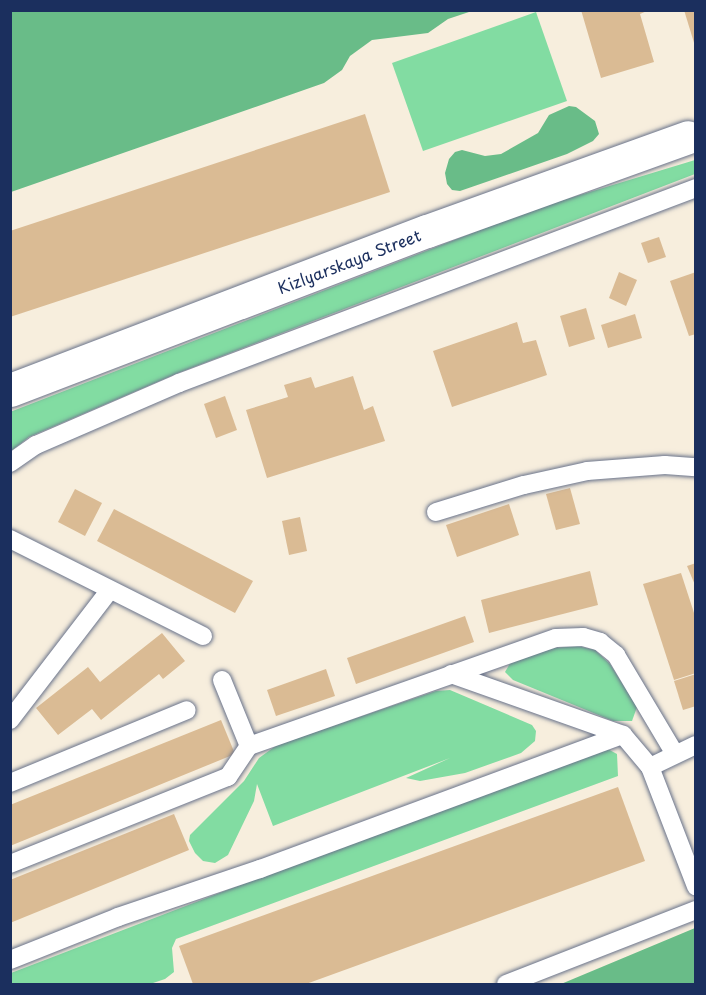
<!DOCTYPE html>
<style>
body{margin:0}
#map{position:relative;width:706px;height:995px;overflow:hidden;background:#f7eedd;font-family:"Playpen Sans",sans-serif}
div>[style]{position:absolute}
.green>*{inset:0;background:#82dca2}
.forest>*{inset:0;background:#69bc88}
.building>*{inset:0;background:#dabb94}
.roads{filter:drop-shadow(0 0 2px #68728a) drop-shadow(0 0 2px #68728a)}
.lane>*{height:18px;margin:-9px;padding:0 9px;transform-origin:9px;border-radius:9px;background:#fff}
.street>*{height:33px;margin:-16.5px;padding:0 16.5px;transform-origin:16.5px;border-radius:16.5px;background:#fff}
span{translate:-50% -50%;white-space:nowrap;text-align:center;line-height:1.15;-webkit-text-stroke:6px #fff;paint-order:stroke}
.street-label{font-size:16px;color:#1b2f5e}
.frame{position:absolute;inset:0;border:12px solid #1b2f5e;pointer-events:none}
</style>
<div id="map">
<div class="green">
<i style="clip-path:polygon(536px 12px,567px 101px,423px 151px,392px 63px)"></i>
<i style="clip-path:polygon(695px 160px,695px 174px,178px 373px,29px 437px,11px 451px,10px 412px,537px 208px)"></i>
<i style="clip-path:polygon(577px 646px,595px 650px,610px 664px,637px 707px,632px 721px,613px 721px,513px 680px,505px 672px,512px 660px,555px 648px)"></i>
<i style="clip-path:polygon(450px 690px,532px 725px,536px 731px,535px 741px,521px 753px,465px 773px,420px 781px,406px 778px,450px 758px,273px 826px,257px 784px,254px 801px,228px 855px,215px 863px,203px 861px,195px 853px,189px 841px,190px 835px,244px 781px,259px 758px,277px 745px,436px 691px)"></i>
<i style="clip-path:polygon(602px 746px,617px 754px,618px 776px,176px 939px,172px 948px,174px 972px,165px 979px,150px 984px,11px 984px,11px 973px)"></i>
</div>
<div class="forest">
<i style="clip-path:polygon(10px 11px,11px 10px,472px 11px,448px 19px,428px 33px,372px 40px,350px 56px,342px 70px,324px 83px,11px 192px)"></i>
<i style="clip-path:polygon(569px 106px,576px 107px,595px 121px,599px 134px,593px 141px,567px 154px,460px 191px,452px 190px,447px 184px,445px 173px,449px 159px,455px 152px,462px 150px,485px 156px,501px 154px,538px 133px,549px 115px)"></i>
<i style="clip-path:polygon(695px 928px,695px 984px,560px 984px,561px 984px)"></i>
</div>
<div class="building">
<i style="clip-path:polygon(581px 10px,649px 10px,640px 14px,654px 62px,601px 78px)"></i>
<i style="clip-path:polygon(684px 10px,696px 10px,696px 46px,695px 46px)"></i>
<i style="clip-path:polygon(365px 114px,390px 192px,10px 317px,10px 231px)"></i>
<i style="clip-path:polygon(659px 237px,666px 257px,648px 263px,641px 243px)"></i>
<i style="clip-path:polygon(619px 272px,637px 280px,626px 306px,609px 298px)"></i>
<i style="clip-path:polygon(696px 272px,696px 334px,689px 336px,670px 281px)"></i>
<i style="clip-path:polygon(586px 308px,595px 339px,569px 347px,560px 316px)"></i>
<i style="clip-path:polygon(635px 314px,642px 338px,608px 348px,601px 325px)"></i>
<i style="clip-path:polygon(517px 322px,523px 343px,536px 340px,547px 375px,452px 407px,433px 351px)"></i>
<i style="clip-path:polygon(353px 376px,364px 410px,373px 406px,385px 441px,267px 478px,246px 410px,288px 397px,284px 385px,311px 377px,315px 388px)"></i>
<i style="clip-path:polygon(225px 396px,237px 430px,216px 438px,204px 404px)"></i>
<i style="clip-path:polygon(570px 488px,580px 524px,556px 530px,546px 494px)"></i>
<i style="clip-path:polygon(75px 489px,102px 503px,85px 536px,58px 522px)"></i>
<i style="clip-path:polygon(509px 504px,519px 535px,457px 557px,446px 525px)"></i>
<i style="clip-path:polygon(114px 509px,253px 581px,235px 613px,97px 541px)"></i>
<i style="clip-path:polygon(300px 517px,307px 551px,289px 555px,282px 521px)"></i>
<i style="clip-path:polygon(696px 563px,696px 585px,695px 585px,687px 566px)"></i>
<i style="clip-path:polygon(590px 571px,598px 605px,489px 633px,481px 600px)"></i>
<i style="clip-path:polygon(681px 573px,696px 619px,696px 673px,674px 680px,643px 584px)"></i>
<i style="clip-path:polygon(465px 616px,474px 642px,356px 684px,347px 658px)"></i>
<i style="clip-path:polygon(162px 633px,185px 661px,163px 679px,159px 674px,101px 720px,92px 709px,58px 735px,36px 708px,88px 667px,100px 682px)"></i>
<i style="clip-path:polygon(326px 669px,335px 696px,276px 716px,267px 690px)"></i>
<i style="clip-path:polygon(696px 674px,696px 706px,683px 710px,674px 681px)"></i>
<i style="clip-path:polygon(221px 720px,235px 754px,10px 846px,10px 805px)"></i>
<i style="clip-path:polygon(618px 787px,645px 861px,306px 984px,193px 984px,179px 946px)"></i>
<i style="clip-path:polygon(174px 814px,189px 850px,10px 923px,10px 880px)"></i>
</div>
<div class="roads">
<div class="lane">
<i style="left:10px;top:463px;width:32px;rotate:-35deg"></i>
<i style="left:36px;top:445px;width:156px;rotate:-23.4deg"></i>
<i style="left:179px;top:383px;width:553px;rotate:-20.67deg"></i>
<i style="left:436px;top:512px;width:92px;rotate:-17.1deg"></i>
<i style="left:524px;top:485px;width:65px;rotate:-12.5deg"></i>
<i style="left:587px;top:471px;width:78px;rotate:-4.4deg"></i>
<i style="left:665px;top:465px;width:31px;rotate:4deg"></i>
<i style="left:10px;top:539px;width:216px;rotate:26.7deg"></i>
<i style="left:451px;top:674px;width:182px;rotate:19.5deg"></i>
<i style="left:623px;top:735px;width:42px;rotate:49.8deg"></i>
<i style="left:650px;top:767px;width:128px;rotate:68.9deg"></i>
<i style="left:222px;top:680px;width:71px;rotate:67.8deg"></i>
<i style="left:10px;top:720px;width:163px;rotate:-52.5deg"></i>
<i style="left:650px;top:767px;width:51px;rotate:-25.6deg"></i>
<i style="left:10px;top:783px;width:191px;rotate:-22.4deg"></i>
<i style="left:10px;top:864px;width:235px;rotate:-21.8deg"></i>
<i style="left:228px;top:777px;width:37px;rotate:-56deg"></i>
<i style="left:249px;top:746px;width:325px;rotate:-19.4deg"></i>
<i style="left:556px;top:638px;width:27px;rotate:-2deg"></i>
<i style="left:583px;top:637px;width:18px;rotate:16deg"></i>
<i style="left:600px;top:642px;width:21px;rotate:39deg"></i>
<i style="left:616px;top:655px;width:115px;rotate:59.2deg"></i>
<i style="left:10px;top:960px;width:116px;rotate:-21.7deg"></i>
<i style="left:118px;top:917px;width:150px;rotate:-18.7deg"></i>
<i style="left:260px;top:869px;width:387px;rotate:-20.3deg"></i>
<i style="left:506px;top:984px;width:204px;rotate:-21.3deg"></i>
</div>
<div class="street">
<i style="left:10px;top:390px;width:446px;rotate:-20.9deg"></i>
<i style="left:427px;top:231px;width:277px;rotate:-19.8deg"></i>
</div>
</div>
<div class="street-label">
<span style="left:349px;top:261px;rotate:-21deg">Kizlyarskaya Street</span>
</div>
<div class="frame"></div>
</div>
